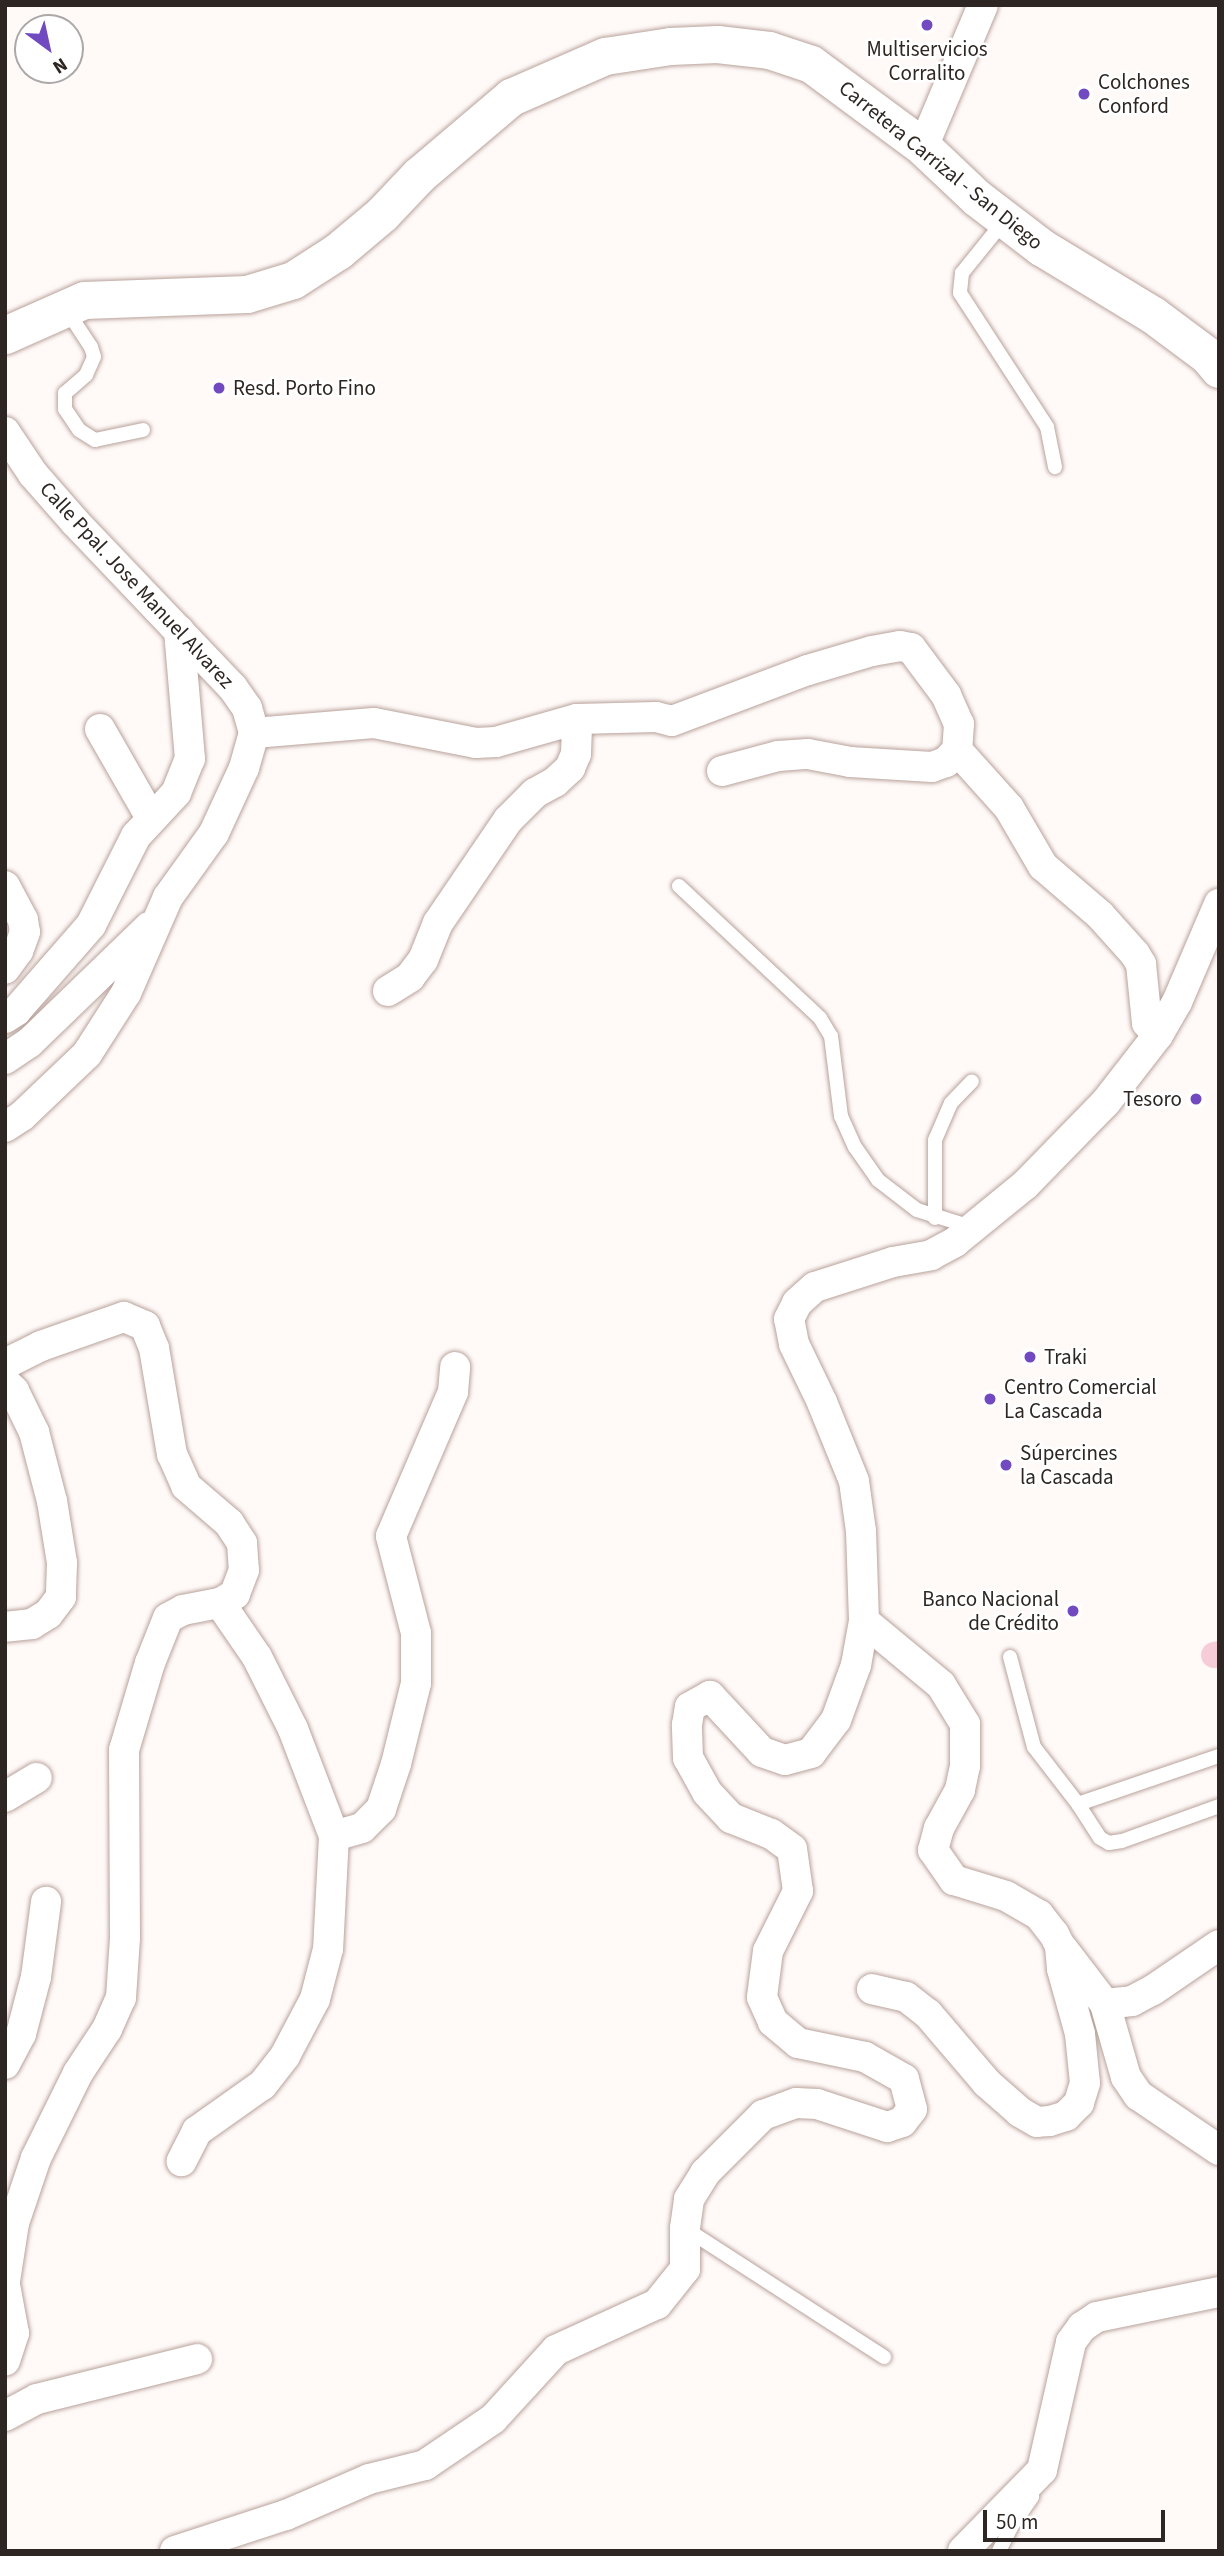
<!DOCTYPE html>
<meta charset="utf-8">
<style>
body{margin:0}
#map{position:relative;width:1224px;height:2556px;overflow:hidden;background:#fffaf8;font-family:"Source Sans 3",sans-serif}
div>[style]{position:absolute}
.canal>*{height:26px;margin:-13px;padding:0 13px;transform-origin:13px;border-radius:13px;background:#f6ccd9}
.roads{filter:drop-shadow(0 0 2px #b9a29b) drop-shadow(0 0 2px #b9a29b)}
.service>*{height:14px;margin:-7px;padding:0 7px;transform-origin:7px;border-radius:7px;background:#fff}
.minor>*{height:30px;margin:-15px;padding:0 15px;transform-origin:15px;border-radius:15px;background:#fff}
.tertiary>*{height:37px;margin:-18.5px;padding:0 18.5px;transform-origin:18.5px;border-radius:18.5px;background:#fff}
.dots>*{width:19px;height:19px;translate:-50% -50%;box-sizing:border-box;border:4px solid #fff;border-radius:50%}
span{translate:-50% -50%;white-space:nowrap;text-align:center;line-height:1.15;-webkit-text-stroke:5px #fff;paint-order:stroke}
.poi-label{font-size:21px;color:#2e2622}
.left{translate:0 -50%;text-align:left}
.right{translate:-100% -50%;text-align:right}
.street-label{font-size:21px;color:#2e2622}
.frame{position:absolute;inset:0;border:7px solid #2e2622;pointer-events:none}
.north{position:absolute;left:14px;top:14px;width:70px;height:70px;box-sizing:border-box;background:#fff;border:2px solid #aba8a7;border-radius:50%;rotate:147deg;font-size:19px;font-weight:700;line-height:28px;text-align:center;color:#2e2622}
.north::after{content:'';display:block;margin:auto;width:24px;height:32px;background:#7149c1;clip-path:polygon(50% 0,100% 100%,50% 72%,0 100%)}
.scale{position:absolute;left:983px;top:2510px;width:182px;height:32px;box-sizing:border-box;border:4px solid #2e2622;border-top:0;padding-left:9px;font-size:21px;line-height:24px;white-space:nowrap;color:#2e2622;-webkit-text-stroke:5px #fff;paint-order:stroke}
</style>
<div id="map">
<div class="canal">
<i style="left:1214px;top:1655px;width:5px;rotate:-11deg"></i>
</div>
<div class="roads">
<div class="service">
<i style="left:1004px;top:221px;width:67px;rotate:128.9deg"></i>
<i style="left:962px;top:273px;width:20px;rotate:96deg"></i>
<i style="left:960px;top:293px;width:160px;rotate:57deg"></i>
<i style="left:1047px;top:427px;width:41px;rotate:78.7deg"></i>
<i style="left:66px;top:309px;width:45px;rotate:56.7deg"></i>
<i style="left:91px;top:347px;width:10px;rotate:73deg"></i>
<i style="left:94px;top:357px;width:20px;rotate:114deg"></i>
<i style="left:86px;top:375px;width:28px;rotate:139deg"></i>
<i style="left:65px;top:393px;width:16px;rotate:90deg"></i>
<i style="left:65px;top:409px;width:25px;rotate:56deg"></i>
<i style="left:79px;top:430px;width:19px;rotate:32deg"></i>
<i style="left:95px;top:440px;width:49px;rotate:-11.8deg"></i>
<i style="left:679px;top:886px;width:193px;rotate:43.1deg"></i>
<i style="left:820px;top:1018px;width:21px;rotate:59deg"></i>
<i style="left:831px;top:1036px;width:81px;rotate:82.9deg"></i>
<i style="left:841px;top:1116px;width:34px;rotate:66deg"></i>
<i style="left:855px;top:1147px;width:40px;rotate:55.1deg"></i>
<i style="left:878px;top:1180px;width:49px;rotate:37.6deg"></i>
<i style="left:917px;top:1210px;width:57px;rotate:17.5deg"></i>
<i style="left:935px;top:1218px;width:78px;rotate:-90deg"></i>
<i style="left:935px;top:1140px;width:40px;rotate:-66.6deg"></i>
<i style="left:951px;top:1103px;width:30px;rotate:-46deg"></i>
<i style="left:1010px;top:1657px;width:93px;rotate:75.1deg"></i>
<i style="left:1034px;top:1747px;width:72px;rotate:52.3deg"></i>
<i style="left:1078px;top:1804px;width:149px;rotate:-18.8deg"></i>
<i style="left:1078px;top:1804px;width:40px;rotate:57.1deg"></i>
<i style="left:1100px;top:1838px;width:10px;rotate:29deg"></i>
<i style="left:1109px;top:1843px;width:13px;rotate:-9deg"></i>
<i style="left:1122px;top:1841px;width:103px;rotate:-19.8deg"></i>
<i style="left:686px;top:2229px;width:236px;rotate:32.9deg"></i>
<i style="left:999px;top:2551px;width:27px;rotate:-63deg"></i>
<i style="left:1011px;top:2527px;width:37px;rotate:-55deg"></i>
</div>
<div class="minor">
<i style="left:923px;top:147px;width:154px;rotate:-67.1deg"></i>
<i style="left:5px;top:432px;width:50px;rotate:56.3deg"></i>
<i style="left:33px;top:474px;width:64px;rotate:48.8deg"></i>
<i style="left:75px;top:522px;width:229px;rotate:46.4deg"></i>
<i style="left:233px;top:688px;width:24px;rotate:55deg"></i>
<i style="left:247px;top:708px;width:26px;rotate:74deg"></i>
<i style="left:254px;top:733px;width:36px;rotate:106deg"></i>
<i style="left:244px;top:768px;width:72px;rotate:114.8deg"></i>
<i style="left:214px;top:833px;width:79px;rotate:125.7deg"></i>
<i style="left:168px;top:897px;width:105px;rotate:113.6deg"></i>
<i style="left:126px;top:993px;width:72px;rotate:122.6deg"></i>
<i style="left:87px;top:1054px;width:90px;rotate:136.4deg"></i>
<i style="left:22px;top:1116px;width:20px;rotate:147deg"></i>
<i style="left:100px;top:729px;width:103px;rotate:60.2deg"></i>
<i style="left:254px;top:733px;width:120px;rotate:-4.8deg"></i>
<i style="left:374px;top:723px;width:104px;rotate:11.1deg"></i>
<i style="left:476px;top:743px;width:20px;rotate:-3deg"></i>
<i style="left:496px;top:742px;width:84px;rotate:-15.9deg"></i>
<i style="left:577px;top:719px;width:79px;rotate:-1.5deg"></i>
<i style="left:656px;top:717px;width:16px;rotate:14deg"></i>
<i style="left:672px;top:721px;width:145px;rotate:-20.6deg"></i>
<i style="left:808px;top:670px;width:67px;rotate:-16.5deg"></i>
<i style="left:872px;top:651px;width:28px;rotate:-10deg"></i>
<i style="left:900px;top:646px;width:11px;rotate:10deg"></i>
<i style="left:911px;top:648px;width:59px;rotate:53.3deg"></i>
<i style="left:946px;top:695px;width:32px;rotate:66deg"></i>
<i style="left:959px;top:724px;width:26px;rotate:94deg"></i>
<i style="left:957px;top:750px;width:78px;rotate:48.1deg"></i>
<i style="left:1009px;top:808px;width:67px;rotate:59.6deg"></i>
<i style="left:1043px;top:866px;width:75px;rotate:40.7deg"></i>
<i style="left:1100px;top:915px;width:52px;rotate:48.1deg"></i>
<i style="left:1135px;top:954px;width:12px;rotate:59deg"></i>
<i style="left:1141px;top:964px;width:59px;rotate:84.2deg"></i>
<i style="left:1147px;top:1023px;width:16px;rotate:47deg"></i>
<i style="left:722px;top:771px;width:58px;rotate:-15deg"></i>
<i style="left:778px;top:756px;width:30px;rotate:-4deg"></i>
<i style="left:808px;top:754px;width:43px;rotate:10.8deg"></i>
<i style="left:850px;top:762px;width:82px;rotate:3.5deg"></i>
<i style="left:932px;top:767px;width:15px;rotate:-20deg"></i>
<i style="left:946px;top:762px;width:16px;rotate:-47deg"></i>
<i style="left:5px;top:886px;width:38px;rotate:62deg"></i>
<i style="left:23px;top:920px;width:12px;rotate:81deg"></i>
<i style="left:25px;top:932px;width:20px;rotate:110deg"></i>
<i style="left:18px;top:951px;width:22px;rotate:126deg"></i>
<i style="left:388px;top:991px;width:26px;rotate:-32deg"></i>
<i style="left:410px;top:977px;width:21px;rotate:-53deg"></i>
<i style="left:423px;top:960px;width:40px;rotate:-68deg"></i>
<i style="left:438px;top:923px;width:125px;rotate:-55.8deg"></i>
<i style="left:508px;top:820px;width:38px;rotate:-45deg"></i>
<i style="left:535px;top:793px;width:23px;rotate:-29deg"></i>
<i style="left:555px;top:782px;width:21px;rotate:-43deg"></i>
<i style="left:570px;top:768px;width:15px;rotate:-67deg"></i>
<i style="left:576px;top:754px;width:35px;rotate:-88deg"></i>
<i style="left:5px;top:1018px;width:13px;rotate:-32deg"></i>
<i style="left:16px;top:1011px;width:114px;rotate:-48.9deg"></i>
<i style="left:91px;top:925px;width:100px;rotate:-63.2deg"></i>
<i style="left:136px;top:836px;width:59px;rotate:-47.1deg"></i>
<i style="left:176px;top:793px;width:37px;rotate:-68deg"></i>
<i style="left:190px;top:759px;width:129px;rotate:-94.9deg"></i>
<i style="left:5px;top:1059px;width:29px;rotate:-34deg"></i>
<i style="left:29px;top:1043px;width:167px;rotate:-44deg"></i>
<i style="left:5px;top:1364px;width:40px;rotate:-26.6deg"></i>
<i style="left:41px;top:1346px;width:88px;rotate:-19.3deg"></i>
<i style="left:124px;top:1317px;width:23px;rotate:23deg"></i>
<i style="left:145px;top:1326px;width:24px;rotate:68deg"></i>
<i style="left:154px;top:1348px;width:108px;rotate:80.4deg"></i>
<i style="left:172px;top:1454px;width:35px;rotate:66deg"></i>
<i style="left:186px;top:1486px;width:57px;rotate:40.7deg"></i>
<i style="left:229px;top:1523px;width:24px;rotate:57deg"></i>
<i style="left:242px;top:1543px;width:27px;rotate:86deg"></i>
<i style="left:244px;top:1570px;width:26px;rotate:111deg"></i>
<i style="left:235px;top:1594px;width:17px;rotate:149deg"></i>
<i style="left:5px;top:1382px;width:13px;rotate:45deg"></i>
<i style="left:14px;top:1391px;width:46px;rotate:64deg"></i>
<i style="left:34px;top:1432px;width:71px;rotate:75.4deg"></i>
<i style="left:52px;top:1501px;width:63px;rotate:80.8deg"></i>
<i style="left:62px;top:1563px;width:34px;rotate:92deg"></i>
<i style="left:61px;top:1597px;width:21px;rotate:127deg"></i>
<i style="left:48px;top:1614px;width:19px;rotate:148deg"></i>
<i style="left:32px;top:1624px;width:27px;rotate:174deg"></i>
<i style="left:864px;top:1621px;width:100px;rotate:39.7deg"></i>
<i style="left:941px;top:1685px;width:46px;rotate:58.4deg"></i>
<i style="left:965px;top:1724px;width:42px;rotate:90deg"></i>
<i style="left:965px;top:1766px;width:25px;rotate:102deg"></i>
<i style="left:960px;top:1790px;width:43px;rotate:118.9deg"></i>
<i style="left:939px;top:1828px;width:23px;rotate:105deg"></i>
<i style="left:933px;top:1850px;width:37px;rotate:55deg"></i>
<i style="left:954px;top:1880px;width:54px;rotate:17.1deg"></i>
<i style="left:1006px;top:1896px;width:38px;rotate:30deg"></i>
<i style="left:1039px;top:1915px;width:24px;rotate:52deg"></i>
<i style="left:1054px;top:1934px;width:13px;rotate:63deg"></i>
<i style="left:1060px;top:1946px;width:23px;rotate:85deg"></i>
<i style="left:1062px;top:1969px;width:67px;rotate:74.5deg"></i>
<i style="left:1080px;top:2034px;width:49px;rotate:84.2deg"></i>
<i style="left:1085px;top:2083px;width:21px;rotate:107deg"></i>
<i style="left:1079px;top:2103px;width:18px;rotate:135deg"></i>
<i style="left:1066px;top:2116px;width:17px;rotate:163deg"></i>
<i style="left:1050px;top:2121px;width:13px;rotate:176deg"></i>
<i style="left:1037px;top:2122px;width:20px;rotate:-150deg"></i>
<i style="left:1020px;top:2112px;width:44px;rotate:-138.7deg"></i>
<i style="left:987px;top:2083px;width:91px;rotate:-130.5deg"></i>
<i style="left:928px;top:2014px;width:28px;rotate:-142deg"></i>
<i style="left:906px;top:1997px;width:35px;rotate:-167deg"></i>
<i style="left:5px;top:1797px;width:37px;rotate:-31deg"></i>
<i style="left:334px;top:1836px;width:29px;rotate:-16deg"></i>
<i style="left:362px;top:1828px;width:27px;rotate:-45deg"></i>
<i style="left:381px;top:1809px;width:47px;rotate:-71.6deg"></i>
<i style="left:396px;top:1764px;width:83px;rotate:-76.1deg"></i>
<i style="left:416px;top:1683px;width:50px;rotate:-90deg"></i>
<i style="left:416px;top:1633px;width:100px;rotate:-104.5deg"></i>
<i style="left:391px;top:1536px;width:157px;rotate:-66.7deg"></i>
<i style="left:453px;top:1392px;width:25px;rotate:-85deg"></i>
<i style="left:1063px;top:1949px;width:69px;rotate:52.6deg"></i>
<i style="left:1105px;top:2004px;width:27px;rotate:-6deg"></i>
<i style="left:1132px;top:2001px;width:24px;rotate:-28deg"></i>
<i style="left:1153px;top:1990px;width:80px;rotate:-34.3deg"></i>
<i style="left:1105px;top:2004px;width:76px;rotate:74deg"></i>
<i style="left:1126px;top:2077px;width:22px;rotate:56deg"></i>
<i style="left:1138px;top:2095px;width:98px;rotate:34.2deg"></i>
<i style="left:5px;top:2064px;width:34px;rotate:-62deg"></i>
<i style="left:21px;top:2034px;width:59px;rotate:-75.3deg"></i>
<i style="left:36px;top:1977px;width:76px;rotate:-82.4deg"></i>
<i style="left:5px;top:2281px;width:59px;rotate:-81.2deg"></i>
<i style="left:14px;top:2223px;width:69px;rotate:-71.3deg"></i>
<i style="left:36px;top:2158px;width:95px;rotate:-63.7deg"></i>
<i style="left:78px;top:2073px;width:53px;rotate:-56.6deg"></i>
<i style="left:107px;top:2029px;width:34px;rotate:-66deg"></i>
<i style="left:121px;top:1998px;width:60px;rotate:-86.2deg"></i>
<i style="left:125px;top:1938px;width:188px;rotate:-90.3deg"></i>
<i style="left:124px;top:1750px;width:91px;rotate:-73.4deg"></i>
<i style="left:150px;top:1663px;width:48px;rotate:-68.2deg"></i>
<i style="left:168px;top:1618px;width:17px;rotate:-28deg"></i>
<i style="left:183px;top:1610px;width:38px;rotate:-11deg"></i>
<i style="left:220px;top:1603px;width:65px;rotate:55.6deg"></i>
<i style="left:257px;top:1657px;width:80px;rotate:63.4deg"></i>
<i style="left:293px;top:1729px;width:115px;rotate:69deg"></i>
<i style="left:334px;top:1836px;width:113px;rotate:93deg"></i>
<i style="left:328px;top:1949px;width:52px;rotate:104.6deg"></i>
<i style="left:315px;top:1999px;width:64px;rotate:117.8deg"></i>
<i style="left:285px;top:2056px;width:37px;rotate:128deg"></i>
<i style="left:262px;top:2085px;width:80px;rotate:144.7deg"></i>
<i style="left:197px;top:2131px;width:34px;rotate:117deg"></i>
<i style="left:5px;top:2285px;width:49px;rotate:79.4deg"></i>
<i style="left:14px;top:2333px;width:29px;rotate:108deg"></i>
<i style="left:5px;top:2416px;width:36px;rotate:-28deg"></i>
<i style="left:37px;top:2399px;width:165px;rotate:-14deg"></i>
<i style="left:175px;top:2551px;width:117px;rotate:-18deg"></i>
<i style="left:286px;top:2515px;width:90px;rotate:-23.4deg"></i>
<i style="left:369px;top:2479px;width:58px;rotate:-14deg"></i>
<i style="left:425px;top:2465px;width:82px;rotate:-34.1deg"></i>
<i style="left:493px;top:2419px;width:93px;rotate:-47.6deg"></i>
<i style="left:556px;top:2350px;width:111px;rotate:-24.5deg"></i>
<i style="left:657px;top:2304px;width:45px;rotate:-51.3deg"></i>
<i style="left:685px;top:2269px;width:41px;rotate:-90deg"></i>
<i style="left:685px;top:2228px;width:29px;rotate:-82deg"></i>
<i style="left:689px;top:2199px;width:31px;rotate:-58deg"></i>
<i style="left:705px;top:2173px;width:82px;rotate:-45deg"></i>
<i style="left:763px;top:2115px;width:35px;rotate:-20deg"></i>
<i style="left:796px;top:2103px;width:21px;rotate:3deg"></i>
<i style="left:817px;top:2104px;width:74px;rotate:18.2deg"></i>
<i style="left:887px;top:2127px;width:16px;rotate:-18deg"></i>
<i style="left:902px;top:2122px;width:16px;rotate:-52deg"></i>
<i style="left:912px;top:2109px;width:31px;rotate:-105deg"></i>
<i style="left:904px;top:2079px;width:45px;rotate:-150.6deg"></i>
<i style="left:865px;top:2057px;width:68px;rotate:-168.2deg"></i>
<i style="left:798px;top:2043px;width:33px;rotate:-140deg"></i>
<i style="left:773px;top:2022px;width:27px;rotate:-114deg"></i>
<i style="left:762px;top:1997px;width:46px;rotate:-82.6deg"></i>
<i style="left:768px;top:1951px;width:67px;rotate:-63.4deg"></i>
<i style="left:798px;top:1891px;width:42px;rotate:-98.1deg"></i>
<i style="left:792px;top:1849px;width:26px;rotate:-144deg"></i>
<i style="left:771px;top:1834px;width:43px;rotate:-158.2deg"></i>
<i style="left:731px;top:1818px;width:35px;rotate:-133deg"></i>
<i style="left:707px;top:1792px;width:39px;rotate:-119deg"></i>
<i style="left:688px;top:1758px;width:33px;rotate:-92deg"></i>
<i style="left:687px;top:1725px;width:18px;rotate:-81deg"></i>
<i style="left:690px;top:1707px;width:23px;rotate:-29deg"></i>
<i style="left:710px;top:1696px;width:76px;rotate:47.1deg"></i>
<i style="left:762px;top:1752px;width:24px;rotate:19deg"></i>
<i style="left:785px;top:1760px;width:27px;rotate:-15deg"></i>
<i style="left:811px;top:1753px;width:41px;rotate:-52.9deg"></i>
<i style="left:836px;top:1720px;width:59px;rotate:-70deg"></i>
<i style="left:856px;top:1665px;width:45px;rotate:-79.7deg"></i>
<i style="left:864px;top:1621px;width:90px;rotate:-91.9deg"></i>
<i style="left:861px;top:1531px;width:50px;rotate:-98deg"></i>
<i style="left:854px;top:1481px;width:85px;rotate:-112.1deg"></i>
<i style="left:822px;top:1402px;width:64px;rotate:-115.8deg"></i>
<i style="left:794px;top:1344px;width:25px;rotate:-101deg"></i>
<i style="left:789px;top:1319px;width:18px;rotate:-63deg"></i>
<i style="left:797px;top:1303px;width:24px;rotate:-42deg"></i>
<i style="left:815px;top:1287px;width:82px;rotate:-17.8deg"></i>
<i style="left:893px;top:1262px;width:39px;rotate:-10deg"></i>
<i style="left:931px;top:1255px;width:27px;rotate:-28deg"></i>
<i style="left:955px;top:1242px;width:90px;rotate:-39.2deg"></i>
<i style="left:1025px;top:1185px;width:116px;rotate:-45.7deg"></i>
<i style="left:1106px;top:1102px;width:85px;rotate:-52.2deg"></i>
<i style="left:1158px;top:1035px;width:38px;rotate:-60deg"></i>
<i style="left:1177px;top:1002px;width:107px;rotate:-66.8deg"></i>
<i style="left:963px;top:2551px;width:113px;rotate:-45.7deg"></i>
<i style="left:1042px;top:2470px;width:131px;rotate:-77.2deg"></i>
<i style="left:1071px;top:2342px;width:19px;rotate:-54deg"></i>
<i style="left:1082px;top:2327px;width:18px;rotate:-34deg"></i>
<i style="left:1097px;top:2317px;width:125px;rotate:-11.6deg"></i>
</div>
<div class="tertiary">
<i style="left:5px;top:335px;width:86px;rotate:-23.9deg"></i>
<i style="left:84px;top:300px;width:163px;rotate:-2.1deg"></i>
<i style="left:247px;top:294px;width:48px;rotate:-16.9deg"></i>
<i style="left:293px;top:280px;width:54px;rotate:-32.8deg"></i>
<i style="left:338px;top:251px;width:57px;rotate:-40.1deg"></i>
<i style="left:382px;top:214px;width:54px;rotate:-46.5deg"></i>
<i style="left:419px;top:175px;width:121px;rotate:-40.3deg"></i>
<i style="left:511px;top:97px;width:103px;rotate:-23.6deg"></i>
<i style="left:605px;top:56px;width:66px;rotate:-8.7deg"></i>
<i style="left:670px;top:46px;width:47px;rotate:-2.4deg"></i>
<i style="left:717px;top:44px;width:52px;rotate:6.6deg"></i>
<i style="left:769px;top:50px;width:44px;rotate:18.4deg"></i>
<i style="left:811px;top:64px;width:139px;rotate:36.5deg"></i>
<i style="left:923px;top:147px;width:74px;rotate:43.4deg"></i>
<i style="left:977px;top:198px;width:81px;rotate:37.4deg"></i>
<i style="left:1041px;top:247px;width:131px;rotate:31.3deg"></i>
<i style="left:1153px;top:315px;width:69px;rotate:36.7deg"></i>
<i style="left:1208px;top:356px;width:17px;rotate:50deg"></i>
</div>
</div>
<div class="dots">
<i style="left:927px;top:25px;background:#7149c1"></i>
<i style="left:1084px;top:94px;background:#7149c1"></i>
<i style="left:219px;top:388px;background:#7149c1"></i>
<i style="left:1196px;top:1099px;background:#7149c1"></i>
<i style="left:1030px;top:1357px;background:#7149c1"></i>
<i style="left:990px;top:1399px;background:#7149c1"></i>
<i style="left:1006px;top:1465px;background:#7149c1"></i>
<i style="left:1073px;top:1611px;background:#7149c1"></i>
</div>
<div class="poi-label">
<span style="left:927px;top:61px">Multiservicios<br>Corralito</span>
<span class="left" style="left:1098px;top:94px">Colchones<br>Conford</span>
<span class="left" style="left:233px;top:388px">Resd. Porto Fino</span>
<span class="right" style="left:1182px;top:1099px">Tesoro</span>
<span class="left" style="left:1044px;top:1357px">Traki</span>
<span class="left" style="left:1004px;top:1399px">Centro Comercial<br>La Cascada</span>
<span class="left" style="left:1020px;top:1465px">Súpercines<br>la Cascada</span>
<span class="right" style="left:1059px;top:1611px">Banco Nacional<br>de Crédito</span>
</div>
<div class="street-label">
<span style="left:941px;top:165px;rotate:39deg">Carretera Carrizal - San Diego</span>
<span style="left:137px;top:585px;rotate:47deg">Calle Ppal. Jose Manuel Alvarez</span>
</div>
<div class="frame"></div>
<div class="north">N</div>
<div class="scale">50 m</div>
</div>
